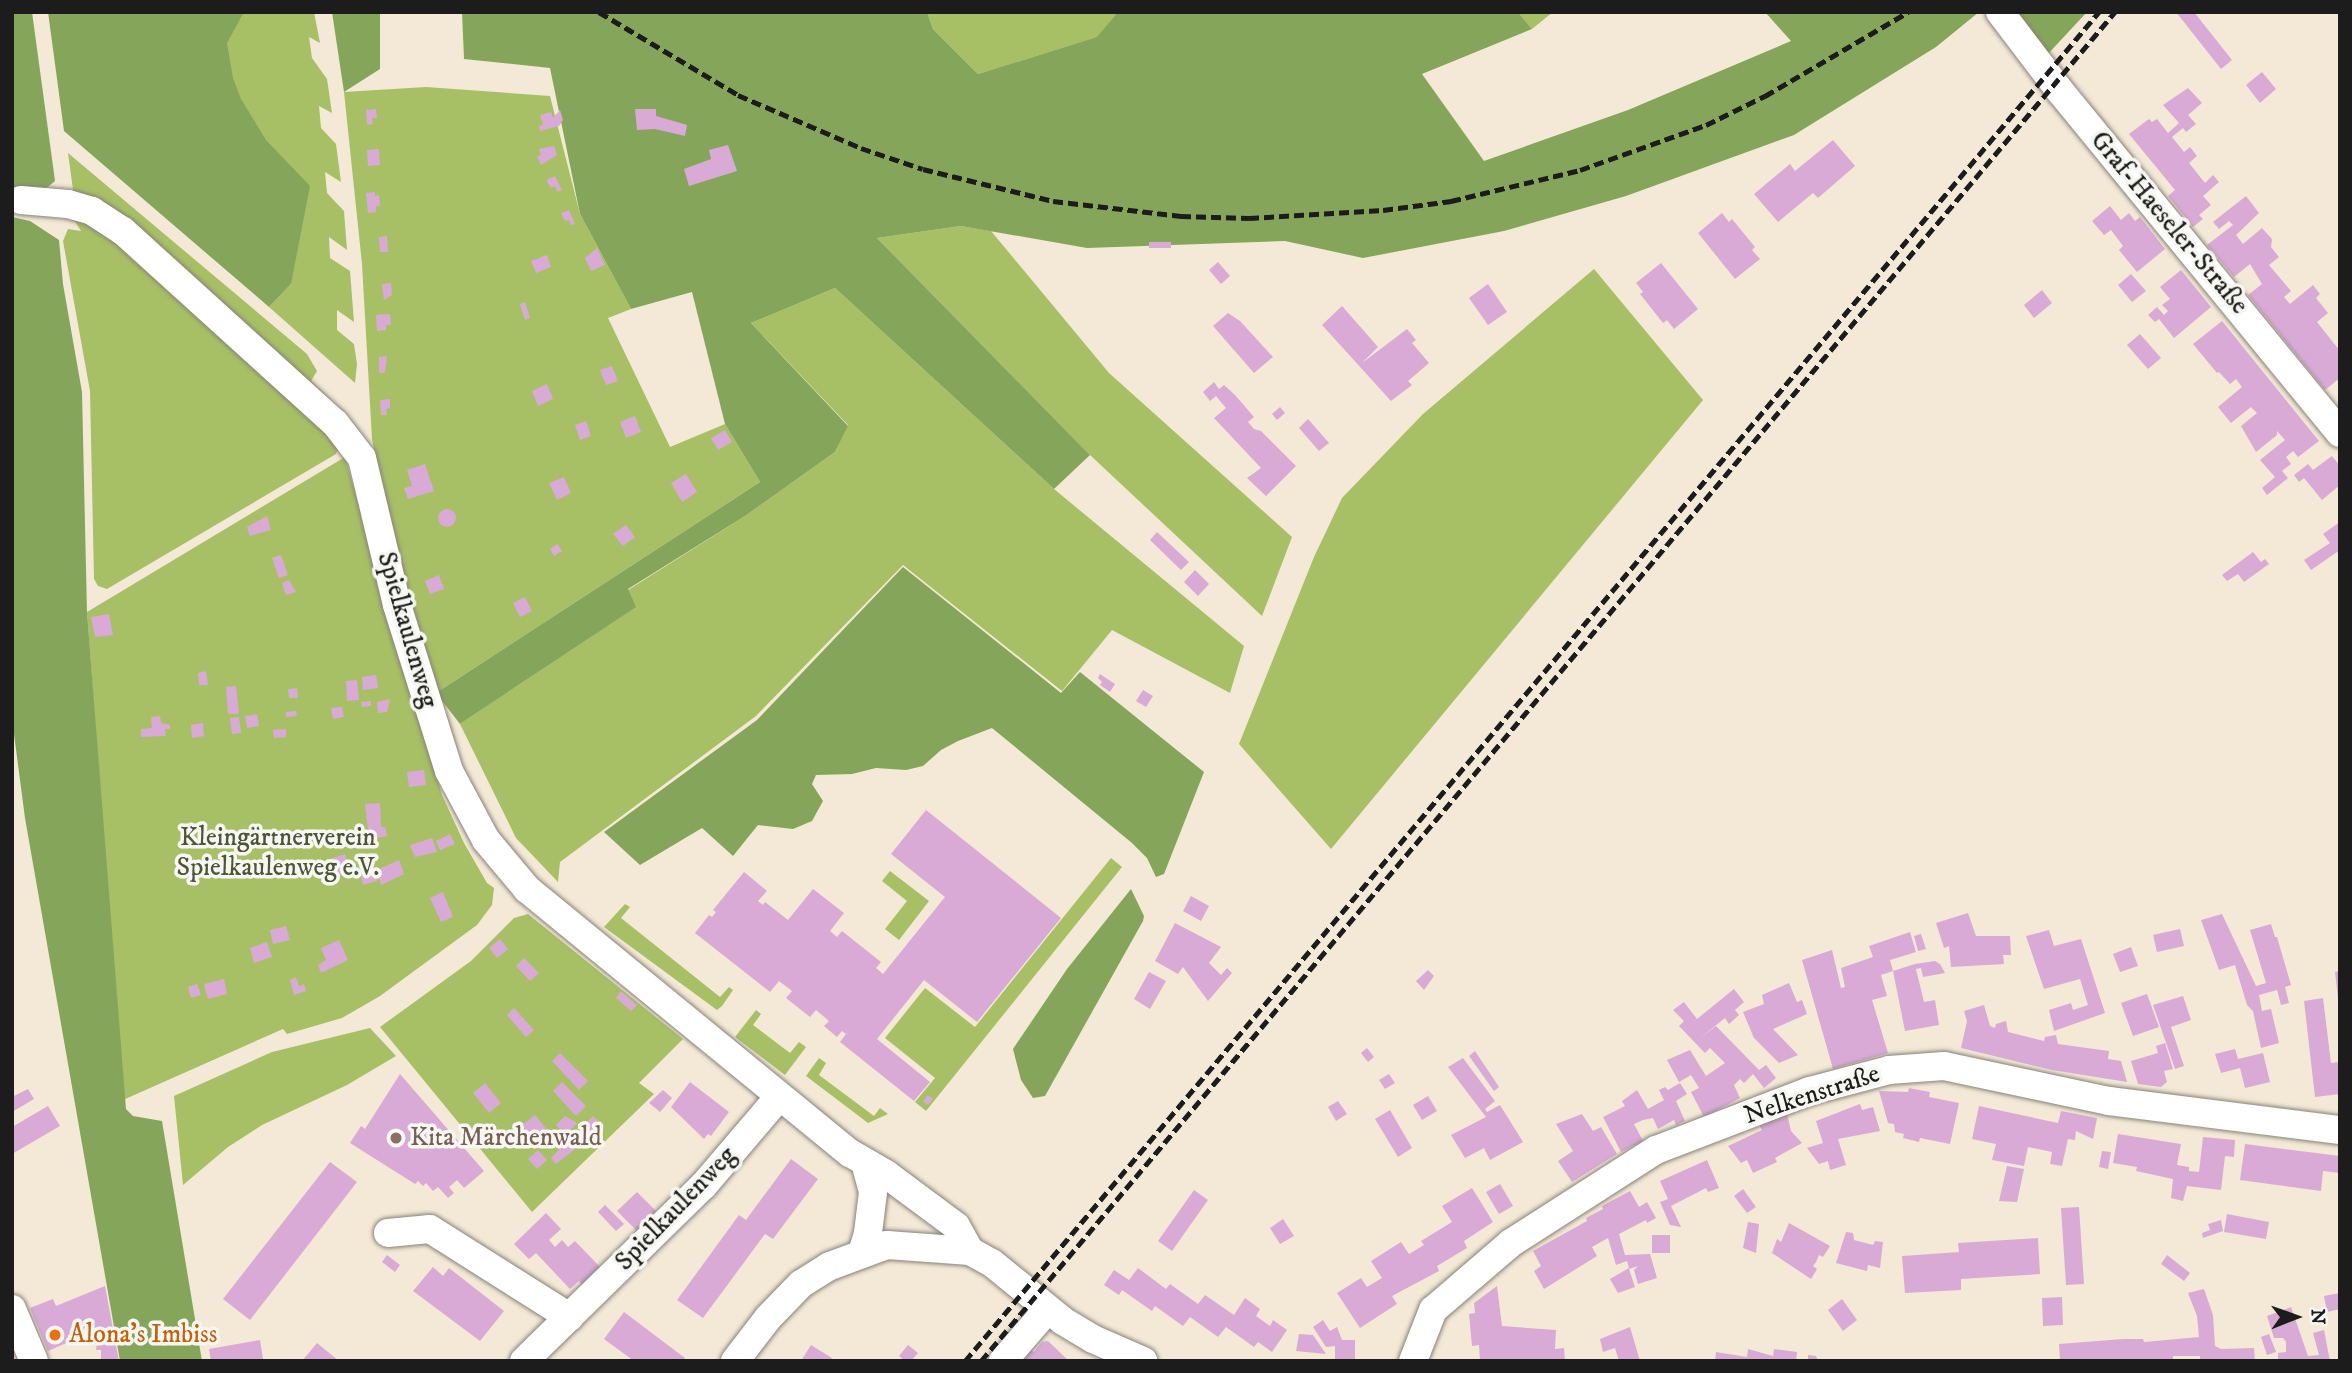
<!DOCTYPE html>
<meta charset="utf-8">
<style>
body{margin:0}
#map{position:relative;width:2352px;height:1373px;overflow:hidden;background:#f3e9d6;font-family:"IM FELL DW Pica",serif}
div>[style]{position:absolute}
.green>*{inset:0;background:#a7c065}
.forest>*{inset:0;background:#85a65a}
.building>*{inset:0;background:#d9aad6}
.round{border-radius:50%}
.roads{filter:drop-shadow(0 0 2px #888279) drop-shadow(0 0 2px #888279)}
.minor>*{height:28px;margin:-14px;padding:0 14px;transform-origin:14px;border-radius:14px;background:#fff}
.rail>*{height:5px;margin-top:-2.5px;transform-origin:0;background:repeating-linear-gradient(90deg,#1c1c1c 0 10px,transparent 0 15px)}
.dots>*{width:19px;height:19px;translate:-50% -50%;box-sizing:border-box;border:4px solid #f6f6f2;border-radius:50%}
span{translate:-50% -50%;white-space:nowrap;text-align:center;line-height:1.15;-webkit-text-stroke:7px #f6f6f2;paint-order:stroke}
.street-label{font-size:26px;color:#1c1c1c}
.park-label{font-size:26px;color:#4d5536}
.education-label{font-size:26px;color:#785e54}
.left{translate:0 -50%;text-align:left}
.food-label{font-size:26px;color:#c56008}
.frame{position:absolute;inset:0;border:14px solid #1c1c1c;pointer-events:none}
.north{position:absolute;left:2261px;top:1282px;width:70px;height:70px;-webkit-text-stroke:5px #f6f6f2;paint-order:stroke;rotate:89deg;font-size:19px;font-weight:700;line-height:28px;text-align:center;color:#1c1c1c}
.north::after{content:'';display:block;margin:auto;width:24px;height:32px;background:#1c1c1c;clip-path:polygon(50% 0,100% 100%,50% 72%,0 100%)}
</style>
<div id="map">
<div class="green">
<i style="clip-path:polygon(49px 12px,314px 12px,320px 43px,309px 37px,312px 58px,327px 79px,332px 113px,319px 106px,321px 128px,336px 144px,341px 182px,325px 172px,327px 193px,344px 211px,347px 250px,329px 237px,330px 258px,350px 271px,354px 322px,337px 310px,337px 330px,354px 344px,357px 364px,355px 383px,269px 307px,291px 284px)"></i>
<i style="clip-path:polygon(927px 12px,1118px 12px,1098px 37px,978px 74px,933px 29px)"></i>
<i style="clip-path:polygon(1518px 12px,1553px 12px,1532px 29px)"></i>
<i style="clip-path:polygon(426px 87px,550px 96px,580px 214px,631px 309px,608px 318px,670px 447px,725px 424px,760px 482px,436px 693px,397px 567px,372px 439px,362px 264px,344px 92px)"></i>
<i style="clip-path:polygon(68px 153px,307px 354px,317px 371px,311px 381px,339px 408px,74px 197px)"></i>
<i style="clip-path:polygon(69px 212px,88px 218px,319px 418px,338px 449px,336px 454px,107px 589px,98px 586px,94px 579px,90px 391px,63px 241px,68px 229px,81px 231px)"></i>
<i style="clip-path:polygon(961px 226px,991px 231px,1109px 373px,1292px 537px,1262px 616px,1090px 455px,877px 238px)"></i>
<i style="clip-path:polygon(1594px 269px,1703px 400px,1331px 849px,1239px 744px,1314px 557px,1342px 498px,1423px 414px)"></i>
<i style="clip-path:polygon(835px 288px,1054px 489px,1244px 646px,1230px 693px,1112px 630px,1062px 691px,903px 565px,756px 716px,560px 862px,558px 882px,516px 838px,460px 724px,635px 607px,628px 590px,745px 516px,835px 452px,848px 425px,751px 323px)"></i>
<i style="clip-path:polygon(345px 457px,442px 795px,464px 843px,487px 883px,494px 888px,492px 905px,477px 925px,380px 996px,342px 1018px,287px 1034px,283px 1029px,123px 1100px,87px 612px)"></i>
<i style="clip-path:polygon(1111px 858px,1122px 867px,926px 1111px,915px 1102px,935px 1078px,885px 1038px,925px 988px,975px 1027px)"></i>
<i style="clip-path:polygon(890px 871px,929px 901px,899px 940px,885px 929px,907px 901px,882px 881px)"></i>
<i style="clip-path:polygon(625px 904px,630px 907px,621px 918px,720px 997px,729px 987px,733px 990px,722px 1006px,717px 1010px,604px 927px)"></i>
<i style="clip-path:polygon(528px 914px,683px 1039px,639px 1083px,654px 1094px,532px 1212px,380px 1027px,471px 961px,514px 918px)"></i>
<i style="clip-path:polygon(756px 1010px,761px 1014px,753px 1025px,790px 1053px,799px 1042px,806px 1047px,785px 1075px,735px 1037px)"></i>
<i style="clip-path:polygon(370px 1028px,396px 1056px,347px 1085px,262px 1125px,228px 1147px,183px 1185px,174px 1096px,272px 1052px)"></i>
<i style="clip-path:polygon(819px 1058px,826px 1063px,819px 1075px,874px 1116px,880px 1108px,888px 1114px,868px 1123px,806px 1076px)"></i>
</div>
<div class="forest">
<i style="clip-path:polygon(12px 12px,32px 12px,55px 181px,43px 191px,12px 187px)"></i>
<i style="clip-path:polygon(48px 12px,244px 12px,227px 43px,233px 78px,241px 99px,266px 140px,310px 186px,291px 284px,269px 307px,64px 131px)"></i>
<i style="clip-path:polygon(332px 12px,380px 12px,380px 69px,344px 92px)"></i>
<i style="clip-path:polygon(462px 12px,927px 12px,933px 29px,978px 74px,1097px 37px,1118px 12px,1518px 12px,1532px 29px,1422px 74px,1484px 161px,1628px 110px,1791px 41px,1765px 12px,1979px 12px,1936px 47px,1794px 135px,1626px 196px,1504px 231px,1363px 258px,1285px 241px,1087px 248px,961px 226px,877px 238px,1090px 455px,1054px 489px,835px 288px,751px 323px,848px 426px,835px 452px,745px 516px,628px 589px,636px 607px,460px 724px,436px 693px,760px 482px,725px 424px,692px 292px,631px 309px,580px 214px,550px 68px,464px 59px)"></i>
<i style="clip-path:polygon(2008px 12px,2087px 12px,2047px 55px)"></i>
<i style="clip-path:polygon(12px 217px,30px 221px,59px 240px,63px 284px,82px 392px,87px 612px,126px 1109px,133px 1116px,162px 1121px,202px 1361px,120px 1361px,25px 818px,12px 719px)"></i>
<i style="clip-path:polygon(903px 567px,1061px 693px,1080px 672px,1204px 772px,1164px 874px,1156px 877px,1147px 858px,1132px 843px,992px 728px,958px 741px,941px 750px,923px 766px,906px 770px,876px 768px,852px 774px,816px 775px,812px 784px,823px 801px,812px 821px,793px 829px,758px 825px,733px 856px,702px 828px,640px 865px,604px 832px,757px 720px)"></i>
<i style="clip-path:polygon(1131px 889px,1144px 916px,1143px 921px,1045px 1096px,1033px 1098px,1021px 1080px,1013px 1049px,1067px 969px)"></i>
</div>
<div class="building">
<i style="clip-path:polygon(2176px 12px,2194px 12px,2232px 60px,2221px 69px)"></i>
<i style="clip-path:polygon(2262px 72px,2276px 89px,2260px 103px,2246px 85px)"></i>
<i style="clip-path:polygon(2188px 88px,2202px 103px,2188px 115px,2196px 124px,2186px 132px,2183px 128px,2172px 137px,2184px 152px,2190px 147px,2197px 156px,2189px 163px,2205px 183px,2213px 175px,2219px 182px,2203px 196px,2211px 205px,2199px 215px,2203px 219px,2193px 227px,2168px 196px,2175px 190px,2129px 134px,2149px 119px,2152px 122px,2157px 119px,2168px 133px,2179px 123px,2163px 105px)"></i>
<i style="clip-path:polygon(376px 109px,377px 118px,372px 118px,373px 124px,367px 125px,366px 110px)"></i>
<i style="clip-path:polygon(635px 109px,656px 109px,656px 116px,687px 125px,685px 136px,655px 129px,637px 130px)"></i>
<i style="clip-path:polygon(560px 110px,563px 120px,559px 126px,540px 131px,539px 126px,543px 125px,540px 115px,551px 112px,553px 118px)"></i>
<i style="clip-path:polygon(1833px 140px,1855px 166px,1818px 198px,1813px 193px,1778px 222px,1754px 194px,1790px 164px,1795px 171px)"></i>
<i style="clip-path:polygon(728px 145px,737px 171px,689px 186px,684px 169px,711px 159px,709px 150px)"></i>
<i style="clip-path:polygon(554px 146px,557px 155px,541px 165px,537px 156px,541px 155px,539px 149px)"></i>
<i style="clip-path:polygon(379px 149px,380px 165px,368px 166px,367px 150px)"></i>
<i style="clip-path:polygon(555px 176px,562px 190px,557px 192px,555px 186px,551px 188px,546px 180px)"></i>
<i style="clip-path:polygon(375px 192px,375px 196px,379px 195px,380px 206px,376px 206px,376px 212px,368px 213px,366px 193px)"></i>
<i style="clip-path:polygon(2246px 196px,2259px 213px,2236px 235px,2243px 244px,2262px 228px,2272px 239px,2271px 247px,2279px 257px,2269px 265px,2291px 291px,2284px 297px,2290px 304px,2313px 285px,2320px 294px,2316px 298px,2328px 313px,2317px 322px,2340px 351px,2340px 378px,2325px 390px,2248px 295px,2262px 284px,2250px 264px,2234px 277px,2207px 245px,2233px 225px,2229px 221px,2219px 229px,2213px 222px)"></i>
<i style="clip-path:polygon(2110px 206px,2121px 220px,2129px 213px,2135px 221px,2140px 217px,2165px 249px,2137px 272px,2119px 250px,2123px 246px,2111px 230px,2104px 235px,2092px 221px)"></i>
<i style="clip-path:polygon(569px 210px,575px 224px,571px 225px,569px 220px,565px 221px,561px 213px)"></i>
<i style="clip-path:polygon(1722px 213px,1729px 222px,1732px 219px,1755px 247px,1752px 250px,1760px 259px,1735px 279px,1698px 233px)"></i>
<i style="clip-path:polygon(387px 236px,388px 252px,380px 252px,379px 237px)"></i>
<i style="clip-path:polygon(1149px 242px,1171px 242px,1171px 248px,1149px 248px)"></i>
<i style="clip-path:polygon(597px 248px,605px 265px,591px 271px,585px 258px)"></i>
<i style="clip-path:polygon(547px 255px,551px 267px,536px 273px,531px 261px)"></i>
<i style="clip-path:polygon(1218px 262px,1230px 276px,1221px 284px,1209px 270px)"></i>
<i style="clip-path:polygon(1661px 263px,1698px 309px,1674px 329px,1667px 320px,1663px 323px,1640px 294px,1643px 292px,1636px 283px)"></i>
<i style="clip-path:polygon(2181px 270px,2211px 307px,2174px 338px,2159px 319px,2155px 322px,2148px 315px,2157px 307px,2164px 315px,2168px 311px,2162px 305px,2170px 299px,2160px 287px)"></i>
<i style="clip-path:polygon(2131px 274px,2146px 291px,2132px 302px,2118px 285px)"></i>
<i style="clip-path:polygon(391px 283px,392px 295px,384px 300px,382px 284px)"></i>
<i style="clip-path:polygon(1488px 284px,1507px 312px,1488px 325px,1469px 298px)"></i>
<i style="clip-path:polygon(2042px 290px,2052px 303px,2034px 318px,2024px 305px)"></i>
<i style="clip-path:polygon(525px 302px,530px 318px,525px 320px,520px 304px)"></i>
<i style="clip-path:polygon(1342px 306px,1378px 347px,1362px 363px,1407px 329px,1416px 340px,1412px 343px,1429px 363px,1408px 381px,1412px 385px,1391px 401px,1322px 325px)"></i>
<i style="clip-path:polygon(1228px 313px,1240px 321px,1273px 357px,1254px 373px,1213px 326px)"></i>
<i style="clip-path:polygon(390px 314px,391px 325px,386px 325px,386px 330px,377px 331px,376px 315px)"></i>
<i style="clip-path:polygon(2222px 321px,2319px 441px,2298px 457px,2293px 451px,2286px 457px,2291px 464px,2282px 471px,2288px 478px,2267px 495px,2262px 488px,2275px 477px,2260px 460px,2285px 440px,2277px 431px,2277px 435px,2256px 452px,2241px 426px,2257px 413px,2251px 407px,2231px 423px,2218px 407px,2242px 387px,2236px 379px,2230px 384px,2219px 372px,2217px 373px,2193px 344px)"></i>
<i style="clip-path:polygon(2140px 334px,2161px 358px,2148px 369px,2127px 345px)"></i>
<i style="clip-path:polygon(387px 356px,385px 373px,379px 373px,379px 357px)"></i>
<i style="clip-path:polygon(612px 366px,618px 381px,606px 385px,600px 370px)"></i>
<i style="clip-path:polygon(1214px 382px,1219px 389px,1224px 385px,1235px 395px,1254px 417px,1248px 422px,1254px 429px,1261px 431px,1296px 466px,1266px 496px,1247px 478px,1261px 468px,1214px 418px,1226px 408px,1216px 396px,1210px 401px,1203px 392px)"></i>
<i style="clip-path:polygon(547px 384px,553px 399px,538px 406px,532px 391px)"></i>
<i style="clip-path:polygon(390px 399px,390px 408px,386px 409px,387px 415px,381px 415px,380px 400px)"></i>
<i style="clip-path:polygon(1280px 407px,1285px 413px,1277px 420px,1272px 414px)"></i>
<i style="clip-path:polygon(635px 416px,641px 432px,626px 438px,620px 422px)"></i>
<i style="clip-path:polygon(1308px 419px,1329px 443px,1319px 451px,1299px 428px)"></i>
<i style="clip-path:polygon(586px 421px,591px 436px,580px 440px,575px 425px)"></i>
<i style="clip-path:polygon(725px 430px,732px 442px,718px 450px,711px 438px)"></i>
<i style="clip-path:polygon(2332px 456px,2340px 466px,2340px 485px,2322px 500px,2304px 478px,2299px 482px,2294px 475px,2308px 464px,2313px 470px)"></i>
<i style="clip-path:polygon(425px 464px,434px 491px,408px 499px,404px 488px,412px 486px,407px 470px)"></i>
<i style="clip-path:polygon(686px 474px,697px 492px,682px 502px,671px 483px)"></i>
<i style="clip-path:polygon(564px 477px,571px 493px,557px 500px,549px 483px)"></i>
<i class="round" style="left:438px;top:509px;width:18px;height:18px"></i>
<i style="clip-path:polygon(267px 516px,271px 530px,250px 536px,247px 527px)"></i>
<i style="clip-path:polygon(2340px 522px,2340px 550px,2311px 570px,2304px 560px,2330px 543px,2323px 534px)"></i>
<i style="clip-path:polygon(626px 525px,635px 537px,623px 546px,613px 534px)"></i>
<i style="clip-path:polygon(1157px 532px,1189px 562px,1181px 570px,1150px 540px)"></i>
<i style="clip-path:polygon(557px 544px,562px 551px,554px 556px,550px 549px)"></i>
<i style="clip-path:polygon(2253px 552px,2261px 562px,2265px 559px,2269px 564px,2244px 582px,2238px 574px,2227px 581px,2222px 575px)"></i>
<i style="clip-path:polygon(281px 555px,288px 575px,279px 578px,272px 558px)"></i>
<i style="clip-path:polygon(1195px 570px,1209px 584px,1198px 596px,1184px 582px)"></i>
<i style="clip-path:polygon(439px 575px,444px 589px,430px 594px,425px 581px)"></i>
<i style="clip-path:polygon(289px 580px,296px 592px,286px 595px,282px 583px)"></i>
<i style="clip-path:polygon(525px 597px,532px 611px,520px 617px,513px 603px)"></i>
<i style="clip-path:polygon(109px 614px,113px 635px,95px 637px,91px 617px)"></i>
<i style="clip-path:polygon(206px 671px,208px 685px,199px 685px,198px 673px)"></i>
<i style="clip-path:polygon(1100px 674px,1115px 684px,1110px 692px,1100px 685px,1102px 682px,1098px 678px)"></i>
<i style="clip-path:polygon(376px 675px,378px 688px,363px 690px,362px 677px)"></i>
<i style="clip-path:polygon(357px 680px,359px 700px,347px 701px,346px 681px)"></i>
<i style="clip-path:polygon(236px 686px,239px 714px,228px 714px,226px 687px)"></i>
<i style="clip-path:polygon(297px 688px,298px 698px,289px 698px,288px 689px)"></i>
<i style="clip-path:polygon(1143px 690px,1153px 696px,1146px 707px,1136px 701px)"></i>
<i style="clip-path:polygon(390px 699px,387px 712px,378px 713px,377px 702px)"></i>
<i style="clip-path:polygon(371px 701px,371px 706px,362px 707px,361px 702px)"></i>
<i style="clip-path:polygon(342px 707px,344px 717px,333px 719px,331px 708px)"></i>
<i style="clip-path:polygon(296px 711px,297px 716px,286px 717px,286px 712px)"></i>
<i style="clip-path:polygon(257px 714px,259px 726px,247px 728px,245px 716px)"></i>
<i style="clip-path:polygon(160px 716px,161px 723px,170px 725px,170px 729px,165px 729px,166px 736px,141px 737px,141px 729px,152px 728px,151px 717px)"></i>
<i style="clip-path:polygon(239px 717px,241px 733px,232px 734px,230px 718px)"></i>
<i style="clip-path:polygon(203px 723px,204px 736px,192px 738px,191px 725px)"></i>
<i style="clip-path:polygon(286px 729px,286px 737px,274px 738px,273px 730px)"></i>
<i style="clip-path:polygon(424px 770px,426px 785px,409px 787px,407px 772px)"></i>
<i style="clip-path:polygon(380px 803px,381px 827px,385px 827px,387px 836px,369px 839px,365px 804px)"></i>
<i style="clip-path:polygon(926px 810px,1061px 918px,977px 1022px,924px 980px,877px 1039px,930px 1082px,914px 1101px,840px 1042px,846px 1034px,842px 1031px,837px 1037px,824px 1026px,829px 1021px,816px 1010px,810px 1017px,786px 998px,792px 991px,779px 981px,770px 992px,695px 933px,709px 915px,712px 917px,716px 912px,713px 910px,744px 872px,767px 891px,758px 901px,763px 905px,765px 902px,788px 920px,813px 889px,844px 913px,830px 931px,837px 937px,842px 931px,881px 962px,876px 968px,883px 974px,945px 897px,891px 854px)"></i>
<i style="clip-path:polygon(450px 834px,455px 844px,440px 850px,436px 841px)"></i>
<i style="clip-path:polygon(432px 838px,437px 852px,415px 857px,410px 845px)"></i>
<i style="clip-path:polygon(345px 854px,351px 873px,335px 877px,329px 859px)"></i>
<i style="clip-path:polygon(399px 860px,404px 874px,381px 885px,377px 870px)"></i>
<i style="clip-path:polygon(375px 872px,377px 881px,363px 885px,361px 876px)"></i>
<i style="clip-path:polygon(443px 892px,453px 917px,441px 922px,430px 898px)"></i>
<i style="clip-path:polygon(1191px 896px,1209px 906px,1201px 921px,1183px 911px)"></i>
<i style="clip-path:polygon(1968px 913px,1976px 936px,2010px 936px,2011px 955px,2003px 955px,2004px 964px,1951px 967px,1949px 946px,1944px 948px,1936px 923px)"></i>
<i style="clip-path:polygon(2222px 914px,2256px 986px,2266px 983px,2250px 930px,2271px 924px,2275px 937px,2277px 937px,2291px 985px,2285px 987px,2289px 1003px,2281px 1005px,2277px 990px,2259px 995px,2262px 1011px,2271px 1009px,2279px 1043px,2261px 1048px,2253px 1011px,2247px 1005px,2235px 965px,2219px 970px,2201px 920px)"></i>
<i style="clip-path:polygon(1175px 923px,1221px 947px,1209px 963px,1221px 975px,1227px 968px,1232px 973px,1208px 1001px,1183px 967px,1178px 974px,1155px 961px)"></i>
<i style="clip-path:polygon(286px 926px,290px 940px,273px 944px,270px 930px)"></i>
<i style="clip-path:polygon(2180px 929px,2184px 946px,2157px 952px,2153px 935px)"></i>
<i style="clip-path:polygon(2049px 930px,2054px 946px,2081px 939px,2105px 1013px,2054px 1031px,2049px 1010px,2071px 1003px,2073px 1010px,2088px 1005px,2080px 979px,2044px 989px,2026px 936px)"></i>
<i style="clip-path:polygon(1910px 932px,1916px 952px,1890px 960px,1893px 971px,1915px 964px,1935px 961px,1940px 964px,1945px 973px,1923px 977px,1921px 968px,1916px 969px,1924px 1002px,1935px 1000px,1939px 1025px,1905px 1031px,1893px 971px,1881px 975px,1887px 996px,1872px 1000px,1888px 1053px,1833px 1069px,1802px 960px,1832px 950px,1841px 988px,1845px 987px,1841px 968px,1873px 957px,1869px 946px)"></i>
<i style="clip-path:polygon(1921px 934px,1926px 949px,1918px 951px,1914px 936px)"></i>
<i style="clip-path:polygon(500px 939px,508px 949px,497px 958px,489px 948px)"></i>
<i style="clip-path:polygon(339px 940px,348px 960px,321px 973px,318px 965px,326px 960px,321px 948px)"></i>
<i style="clip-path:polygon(267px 942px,272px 957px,254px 963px,250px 948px)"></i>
<i style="clip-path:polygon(2131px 947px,2138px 966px,2120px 972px,2113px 954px)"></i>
<i style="clip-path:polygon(524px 958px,539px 973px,530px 981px,516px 966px)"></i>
<i style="clip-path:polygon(1428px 970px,1434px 976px,1424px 990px,1416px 981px)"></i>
<i style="clip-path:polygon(2340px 971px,2340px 997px,2338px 998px,2335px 972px)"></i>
<i style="clip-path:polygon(1149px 972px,1166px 981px,1150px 1009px,1134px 999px)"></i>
<i style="clip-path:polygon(296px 977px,299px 986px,304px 984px,306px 991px,294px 995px,290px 980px)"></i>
<i style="clip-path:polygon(224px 979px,227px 994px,208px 999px,204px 984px)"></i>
<i style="clip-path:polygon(1789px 983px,1797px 1002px,1802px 1000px,1807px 1014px,1773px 1029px,1798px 1055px,1779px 1063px,1754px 1038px,1743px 1012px,1764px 1004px,1762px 995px)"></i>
<i style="clip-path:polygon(197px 984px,201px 995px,191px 998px,188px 987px)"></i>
<i style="clip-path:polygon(1734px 989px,1744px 1002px,1735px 1010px,1739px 1015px,1729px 1024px,1725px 1018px,1700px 1038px,1716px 1026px,1759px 1070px,1766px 1065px,1776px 1078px,1764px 1088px,1753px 1074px,1744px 1083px,1740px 1079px,1734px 1085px,1740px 1098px,1704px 1117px,1691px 1092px,1699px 1088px,1691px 1075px,1679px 1082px,1667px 1060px,1690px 1050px,1706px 1076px,1725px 1063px,1710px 1048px,1705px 1053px,1679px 1026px,1684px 1021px,1673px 1010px,1684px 1002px,1697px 1019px)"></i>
<i style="clip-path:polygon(621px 991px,637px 1005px,631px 1011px,616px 998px)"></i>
<i style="clip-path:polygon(2147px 994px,2159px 1027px,2133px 1036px,2121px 1003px)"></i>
<i style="clip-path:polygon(2183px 996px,2191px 1020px,2171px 1027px,2184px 1066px,2175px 1069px,2153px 1005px)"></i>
<i style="clip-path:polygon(2323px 998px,2331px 1063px,2340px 1062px,2340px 1094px,2315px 1097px,2304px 1001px)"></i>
<i style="clip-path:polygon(1984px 1005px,1990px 1026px,1995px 1028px,1996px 1024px,2006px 1021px,2008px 1032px,2044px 1041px,2045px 1037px,2056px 1035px,2058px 1044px,2109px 1051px,2108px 1059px,2121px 1061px,2127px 1082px,2052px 1070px,1961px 1048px,1967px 1021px,1964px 1011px)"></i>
<i style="clip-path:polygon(514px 1008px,534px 1030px,526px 1037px,507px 1015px)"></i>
<i style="clip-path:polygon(2165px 1043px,2173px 1069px,2164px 1071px,2167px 1082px,2161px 1087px,2138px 1084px,2131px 1061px,2158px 1053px,2156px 1046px)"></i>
<i style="clip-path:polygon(1367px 1048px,1374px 1057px,1368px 1062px,1361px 1053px)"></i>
<i style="clip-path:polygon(2235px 1049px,2238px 1059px,2263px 1053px,2270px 1082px,2245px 1088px,2240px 1068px,2221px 1073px,2215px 1054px)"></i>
<i style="clip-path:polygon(1475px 1051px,1499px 1087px,1494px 1091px,1469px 1056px)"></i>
<i style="clip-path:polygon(560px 1053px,588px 1081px,579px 1090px,552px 1061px)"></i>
<i style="clip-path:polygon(1463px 1058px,1495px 1101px,1485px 1109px,1487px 1112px,1500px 1105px,1523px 1142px,1490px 1160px,1484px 1148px,1465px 1158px,1451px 1135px,1486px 1117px,1448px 1067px)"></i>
<i style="clip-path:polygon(400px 1074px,484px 1171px,464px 1188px,457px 1180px,449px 1187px,454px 1193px,448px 1198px,438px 1187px,433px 1191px,426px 1183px,423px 1186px,418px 1181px,415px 1184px,350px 1143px,361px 1126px,365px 1129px)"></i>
<i style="clip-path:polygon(1389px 1074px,1395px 1083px,1385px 1089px,1379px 1080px)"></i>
<i style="clip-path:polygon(562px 1082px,586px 1106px,576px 1116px,553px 1091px)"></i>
<i style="clip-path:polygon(690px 1082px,729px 1112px,711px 1136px,708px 1134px,704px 1139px,671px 1107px)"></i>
<i style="clip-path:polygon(485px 1083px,501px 1103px,489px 1113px,473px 1093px)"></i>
<i style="clip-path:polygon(1680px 1083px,1687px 1094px,1676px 1101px,1685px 1121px,1676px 1125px,1674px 1120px,1658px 1129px,1653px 1118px,1643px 1120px,1634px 1124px,1643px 1141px,1621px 1152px,1603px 1117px,1625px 1106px,1622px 1101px,1637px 1090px,1648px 1109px,1664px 1100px,1659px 1090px,1665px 1087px,1668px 1090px)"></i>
<i style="clip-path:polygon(1909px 1088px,1930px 1092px,1929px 1097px,1959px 1103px,1950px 1144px,1920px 1138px,1919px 1142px,1903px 1138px,1904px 1134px,1895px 1132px,1894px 1124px,1888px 1123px,1879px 1091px,1908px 1092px)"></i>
<i style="clip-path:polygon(28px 1089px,34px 1099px,12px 1112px,12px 1097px)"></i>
<i style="clip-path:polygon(663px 1090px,672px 1098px,660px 1112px,649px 1103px)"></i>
<i style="clip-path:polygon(928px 1095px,933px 1099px,928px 1105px,923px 1101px)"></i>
<i style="clip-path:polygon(1428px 1096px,1437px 1111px,1422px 1120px,1413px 1105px)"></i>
<i style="clip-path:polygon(1338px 1101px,1347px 1114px,1336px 1121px,1328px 1107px)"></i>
<i style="clip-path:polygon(1860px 1104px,1862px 1110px,1873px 1107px,1880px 1131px,1838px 1139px,1846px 1165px,1830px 1170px,1828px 1161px,1819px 1164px,1807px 1148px,1823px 1143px,1816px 1121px)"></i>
<i style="clip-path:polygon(48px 1106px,60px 1126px,12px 1154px,12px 1127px)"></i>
<i style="clip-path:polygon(1979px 1106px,2058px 1123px,2061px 1111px,2097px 1118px,2093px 1139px,2076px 1131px,2075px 1140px,2068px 1139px,2062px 1166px,2050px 1164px,2052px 1152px,2028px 1147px,2024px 1166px,1992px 1160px,1996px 1144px,1972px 1139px)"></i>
<i style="clip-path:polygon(1390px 1110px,1412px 1148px,1398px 1157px,1375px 1119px)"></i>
<i style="clip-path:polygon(1582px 1114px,1593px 1131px,1601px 1127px,1617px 1154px,1572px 1182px,1558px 1161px,1573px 1151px,1556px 1124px)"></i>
<i style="clip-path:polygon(1787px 1114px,1791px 1131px,1802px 1143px,1775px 1158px,1777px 1162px,1753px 1173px,1747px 1160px,1741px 1163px,1728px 1146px,1762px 1130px,1759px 1125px)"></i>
<i style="clip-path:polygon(535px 1115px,548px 1131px,535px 1141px,522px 1125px)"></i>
<i style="clip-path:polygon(565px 1116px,577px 1123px,566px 1135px,556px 1125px)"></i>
<i style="clip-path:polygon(593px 1116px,602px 1125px,592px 1134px,584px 1125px)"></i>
<i style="clip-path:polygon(2118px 1134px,2181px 1144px,2177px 1165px,2189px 1167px,2189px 1171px,2199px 1172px,2203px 1137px,2235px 1140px,2234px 1157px,2225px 1156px,2221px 1190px,2187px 1186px,2183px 1201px,2171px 1198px,2173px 1179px,2136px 1171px,2137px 1167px,2113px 1163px)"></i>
<i style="clip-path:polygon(570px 1138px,578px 1147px,556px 1164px,551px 1158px)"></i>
<i style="clip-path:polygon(2245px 1144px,2340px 1156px,2340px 1173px,2323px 1171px,2321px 1191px,2240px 1180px)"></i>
<i style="clip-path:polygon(538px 1150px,547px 1160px,537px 1169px,528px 1159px)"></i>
<i style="clip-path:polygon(2102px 1151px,2111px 1152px,2108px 1169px,2099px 1167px)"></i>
<i style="clip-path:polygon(791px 1159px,818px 1179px,773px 1239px,765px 1234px,703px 1318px,677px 1300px,739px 1215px,746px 1220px)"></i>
<i style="clip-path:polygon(1707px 1160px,1719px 1188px,1708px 1192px,1706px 1188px,1671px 1206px,1681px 1227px,1670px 1225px,1660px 1202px,1668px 1199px,1660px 1181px)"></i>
<i style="clip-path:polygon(330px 1162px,357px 1182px,250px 1320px,223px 1299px)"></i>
<i style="clip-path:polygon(2007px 1166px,2024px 1169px,2017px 1202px,1999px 1201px)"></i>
<i style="clip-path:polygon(1500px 1184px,1513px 1206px,1499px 1214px,1486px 1192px)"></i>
<i style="clip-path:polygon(1472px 1188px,1493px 1222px,1464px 1241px,1467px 1248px,1437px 1266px,1439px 1271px,1392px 1296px,1397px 1304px,1360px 1328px,1337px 1293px,1361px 1278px,1367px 1287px,1382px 1278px,1371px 1261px,1401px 1242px,1409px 1254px,1424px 1245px,1421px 1241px,1452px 1222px,1442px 1206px)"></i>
<i style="clip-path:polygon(1743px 1189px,1756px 1207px,1747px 1213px,1734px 1196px)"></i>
<i style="clip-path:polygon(1194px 1190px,1208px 1200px,1172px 1251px,1158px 1241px)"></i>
<i style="clip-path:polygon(1630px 1191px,1639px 1207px,1647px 1202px,1656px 1218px,1647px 1223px,1646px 1220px,1619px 1234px,1625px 1255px,1650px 1254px,1657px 1278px,1638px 1284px,1634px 1270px,1638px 1266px,1629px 1269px,1635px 1287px,1618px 1293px,1610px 1279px,1629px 1268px,1627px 1261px,1616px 1265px,1608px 1238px,1592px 1247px,1597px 1256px,1544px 1289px,1534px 1271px,1541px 1266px,1533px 1251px,1587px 1221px,1586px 1218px,1603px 1209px,1602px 1206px)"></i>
<i style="clip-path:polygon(637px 1192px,656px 1211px,637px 1231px,617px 1211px)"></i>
<i style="clip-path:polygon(605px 1205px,624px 1224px,616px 1231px,598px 1212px)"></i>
<i style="clip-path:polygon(2079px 1207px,2084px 1284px,2066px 1285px,2061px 1208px)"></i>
<i style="clip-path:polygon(546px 1213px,561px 1229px,549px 1240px,555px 1247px,562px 1240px,568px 1247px,575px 1241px,603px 1270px,585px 1288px,579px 1281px,570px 1289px,536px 1253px,529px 1259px,514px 1244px)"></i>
<i style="clip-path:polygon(2227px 1214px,2269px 1222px,2266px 1239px,2224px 1232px)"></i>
<i style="clip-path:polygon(1283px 1219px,1294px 1236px,1280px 1244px,1270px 1228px)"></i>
<i style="clip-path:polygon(2221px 1220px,2223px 1231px,2203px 1238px,2202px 1233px,2210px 1230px,2208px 1224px)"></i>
<i style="clip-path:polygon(1748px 1222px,1759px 1224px,1756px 1253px,1743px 1248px)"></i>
<i style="clip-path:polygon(1789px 1223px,1830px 1246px,1823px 1257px,1819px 1255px,1816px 1262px,1813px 1266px,1817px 1269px,1811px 1279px,1772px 1253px,1777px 1239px,1781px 1242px)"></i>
<i style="clip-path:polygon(1846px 1232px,1853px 1233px,1854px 1240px,1873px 1245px,1875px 1241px,1883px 1242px,1880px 1268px,1868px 1265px,1867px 1271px,1836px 1263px)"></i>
<i style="clip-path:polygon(1652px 1235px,1670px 1235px,1670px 1253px,1652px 1253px)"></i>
<i style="clip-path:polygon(2038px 1238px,2040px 1274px,1961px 1279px,1961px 1290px,1905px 1293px,1902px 1256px,1959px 1252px,1958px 1243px)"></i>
<i style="clip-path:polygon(387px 1255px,400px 1265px,395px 1272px,382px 1262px)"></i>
<i style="clip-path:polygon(2167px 1255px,2190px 1273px,2184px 1281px,2161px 1264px)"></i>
<i style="clip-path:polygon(433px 1267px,443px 1276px,449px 1268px,504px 1311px,480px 1341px,413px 1291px)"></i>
<i style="clip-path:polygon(1138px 1268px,1166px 1289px,1170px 1284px,1198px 1304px,1205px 1295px,1234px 1315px,1245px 1298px,1260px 1309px,1256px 1316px,1270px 1326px,1273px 1320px,1287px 1330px,1272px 1352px,1258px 1342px,1254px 1347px,1226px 1327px,1218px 1337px,1190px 1317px,1183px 1326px,1155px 1306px,1152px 1311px,1122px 1290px,1119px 1295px,1104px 1285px,1114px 1270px,1129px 1280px)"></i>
<i style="clip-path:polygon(105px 1286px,119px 1361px,101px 1361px,101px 1350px,96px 1350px,98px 1334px,85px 1328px,69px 1336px,71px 1341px,48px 1351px,30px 1308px,53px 1299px,56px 1306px)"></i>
<i style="clip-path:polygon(1497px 1286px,1502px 1326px,1556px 1330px,1555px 1349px,1564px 1348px,1565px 1361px,1480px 1361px,1479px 1345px,1472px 1346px,1469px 1314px,1475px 1313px,1474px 1303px)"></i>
<i style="clip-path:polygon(2204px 1289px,2213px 1315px,2215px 1346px,2221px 1349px,2254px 1348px,2255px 1361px,2200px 1361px,2200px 1356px,2173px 1356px,2173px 1361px,2060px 1361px,2059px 1344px,2123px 1339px,2143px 1339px,2144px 1342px,2199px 1337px,2197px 1316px,2188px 1293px)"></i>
<i style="clip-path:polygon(2340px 1293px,2340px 1309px,2327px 1312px,2324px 1296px)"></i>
<i style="clip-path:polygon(2062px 1297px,2063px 1325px,2043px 1326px,2042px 1298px)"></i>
<i style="clip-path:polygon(1842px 1299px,1857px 1320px,1843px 1331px,1828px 1310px)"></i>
<i style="clip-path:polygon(2291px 1307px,2308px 1356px,2319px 1355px,2313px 1333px,2324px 1330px,2330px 1361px,2278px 1361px,2278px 1353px,2286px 1352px,2286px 1342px,2283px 1338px,2274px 1338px,2267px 1316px)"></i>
<i style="clip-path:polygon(624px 1312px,685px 1358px,683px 1361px,634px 1361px,604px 1339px)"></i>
<i style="clip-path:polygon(1323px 1320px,1330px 1331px,1337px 1327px,1342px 1340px,1355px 1340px,1355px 1361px,1335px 1361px,1335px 1346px,1326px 1347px,1313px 1327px)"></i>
<i style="clip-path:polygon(1630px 1327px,1640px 1361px,1619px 1361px,1615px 1348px,1603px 1352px,1600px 1339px)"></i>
<i style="clip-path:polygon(1299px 1334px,1313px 1335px,1326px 1354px,1296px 1351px)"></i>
<i style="clip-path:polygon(2269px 1334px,2276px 1352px,2267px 1355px,2261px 1337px)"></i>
<i style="clip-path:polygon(260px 1340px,263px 1359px,211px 1361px,209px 1349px)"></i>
<i style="clip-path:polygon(1048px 1341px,1069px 1361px,1021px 1361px,1031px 1349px,1034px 1352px,1042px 1342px)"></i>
<i style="clip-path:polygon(317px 1343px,339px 1361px,302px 1361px)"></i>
<i style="clip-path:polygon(811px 1345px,832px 1358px,830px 1361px,801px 1361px)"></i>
<i style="clip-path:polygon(908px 1345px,918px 1353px,911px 1361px,905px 1361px,899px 1356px)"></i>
<i style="clip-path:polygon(1748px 1349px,1773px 1356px,1774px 1349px,1797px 1352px,1796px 1361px,1715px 1361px,1716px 1352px,1747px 1357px)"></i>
<i style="clip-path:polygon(1808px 1355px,1816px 1356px,1818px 1361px,1808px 1361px)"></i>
</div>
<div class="roads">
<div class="minor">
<i style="left:2000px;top:12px;width:99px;rotate:52.8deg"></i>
<i style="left:2060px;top:91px;width:442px;rotate:50.7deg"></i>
<i style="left:21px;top:200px;width:47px;rotate:4.9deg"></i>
<i style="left:68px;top:204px;width:25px;rotate:16deg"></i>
<i style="left:92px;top:211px;width:37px;rotate:33deg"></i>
<i style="left:123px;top:231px;width:286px;rotate:42.2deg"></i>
<i style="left:335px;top:423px;width:44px;rotate:52.4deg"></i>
<i style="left:362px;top:458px;width:151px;rotate:76.6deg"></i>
<i style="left:397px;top:605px;width:174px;rotate:72.6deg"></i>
<i style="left:449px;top:771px;width:78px;rotate:61.8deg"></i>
<i style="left:486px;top:840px;width:64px;rotate:50.1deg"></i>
<i style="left:527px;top:889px;width:417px;rotate:39.3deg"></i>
<i style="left:850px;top:1153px;width:42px;rotate:30.3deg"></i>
<i style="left:886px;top:1174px;width:87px;rotate:36.6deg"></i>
<i style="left:956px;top:1226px;width:29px;rotate:61deg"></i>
<i style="left:388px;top:1233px;width:42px;rotate:-5.4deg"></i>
<i style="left:430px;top:1229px;width:165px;rotate:32.3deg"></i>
<i style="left:862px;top:1253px;width:21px;rotate:-73deg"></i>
<i style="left:868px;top:1233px;width:41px;rotate:-83deg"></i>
<i style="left:873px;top:1192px;width:30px;rotate:-105deg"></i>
<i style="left:12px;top:1309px;width:56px;rotate:67.1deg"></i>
<i style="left:524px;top:1361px;width:252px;rotate:-44.4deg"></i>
<i style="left:704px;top:1185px;width:116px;rotate:-49.6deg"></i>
<i style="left:735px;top:1361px;width:54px;rotate:-52.5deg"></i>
<i style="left:768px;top:1318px;width:47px;rotate:-45.9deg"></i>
<i style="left:801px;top:1284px;width:34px;rotate:-32deg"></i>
<i style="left:830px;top:1266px;width:61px;rotate:-20.2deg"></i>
<i style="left:887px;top:1245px;width:83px;rotate:4.1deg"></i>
<i style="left:970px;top:1251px;width:25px;rotate:29deg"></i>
<i style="left:992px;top:1263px;width:92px;rotate:39.2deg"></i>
<i style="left:1063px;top:1321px;width:35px;rotate:31deg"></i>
<i style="left:1093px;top:1339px;width:55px;rotate:23.7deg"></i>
<i style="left:1003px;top:1361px;width:67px;rotate:-49.2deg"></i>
<i style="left:1413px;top:1361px;width:55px;rotate:-68.6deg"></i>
<i style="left:1433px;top:1310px;width:103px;rotate:-40.7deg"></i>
<i style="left:1511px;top:1243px;width:172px;rotate:-32.7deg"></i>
<i style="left:1656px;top:1150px;width:165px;rotate:-21deg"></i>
<i style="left:1810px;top:1091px;width:82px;rotate:-14.9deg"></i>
<i style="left:1889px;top:1070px;width:55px;rotate:-4.2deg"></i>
<i style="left:1944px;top:1066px;width:169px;rotate:12deg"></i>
<i style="left:2109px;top:1101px;width:233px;rotate:7.2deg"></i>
</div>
</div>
<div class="rail">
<i style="left:599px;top:12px;width:162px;rotate:30.8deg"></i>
<i style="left:738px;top:95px;width:134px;rotate:23.3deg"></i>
<i style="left:861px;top:148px;width:65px;rotate:18.7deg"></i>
<i style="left:923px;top:169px;width:134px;rotate:13.8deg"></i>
<i style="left:1053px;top:201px;width:129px;rotate:6.7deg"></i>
<i style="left:1181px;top:216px;width:68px;rotate:1.7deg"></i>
<i style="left:1249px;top:218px;width:134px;rotate:-3.4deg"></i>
<i style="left:1383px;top:210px;width:69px;rotate:-7.5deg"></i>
<i style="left:1451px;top:201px;width:133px;rotate:-13.5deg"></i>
<i style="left:1580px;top:170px;width:134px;rotate:-19.7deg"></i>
<i style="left:1706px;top:125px;width:66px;rotate:-26.2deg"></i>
<i style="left:1765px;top:96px;width:166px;rotate:-30.4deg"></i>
<i style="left:965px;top:1361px;width:1762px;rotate:-49.95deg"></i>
<i style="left:981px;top:1361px;width:1762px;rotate:-49.95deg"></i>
</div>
<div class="dots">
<i style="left:396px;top:1138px;background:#8d6e63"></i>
<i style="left:55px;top:1335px;background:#e8710a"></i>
</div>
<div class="street-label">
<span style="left:2169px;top:223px;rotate:50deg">Graf-Haeseler-Straße</span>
<span style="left:407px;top:630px;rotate:74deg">Spielkaulenweg</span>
<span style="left:1812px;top:1095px;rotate:-18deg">Nelkenstraße</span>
<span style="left:676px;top:1209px;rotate:-46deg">Spielkaulenweg</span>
</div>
<div class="park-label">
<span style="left:278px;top:853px">Kleingärtnerverein<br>Spielkaulenweg e.V.</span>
</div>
<div class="education-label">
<span class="left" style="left:410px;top:1138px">Kita Märchenwald</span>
</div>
<div class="food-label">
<span class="left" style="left:69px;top:1335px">Alona's Imbiss</span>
</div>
<div class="frame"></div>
<div class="north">N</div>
</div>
